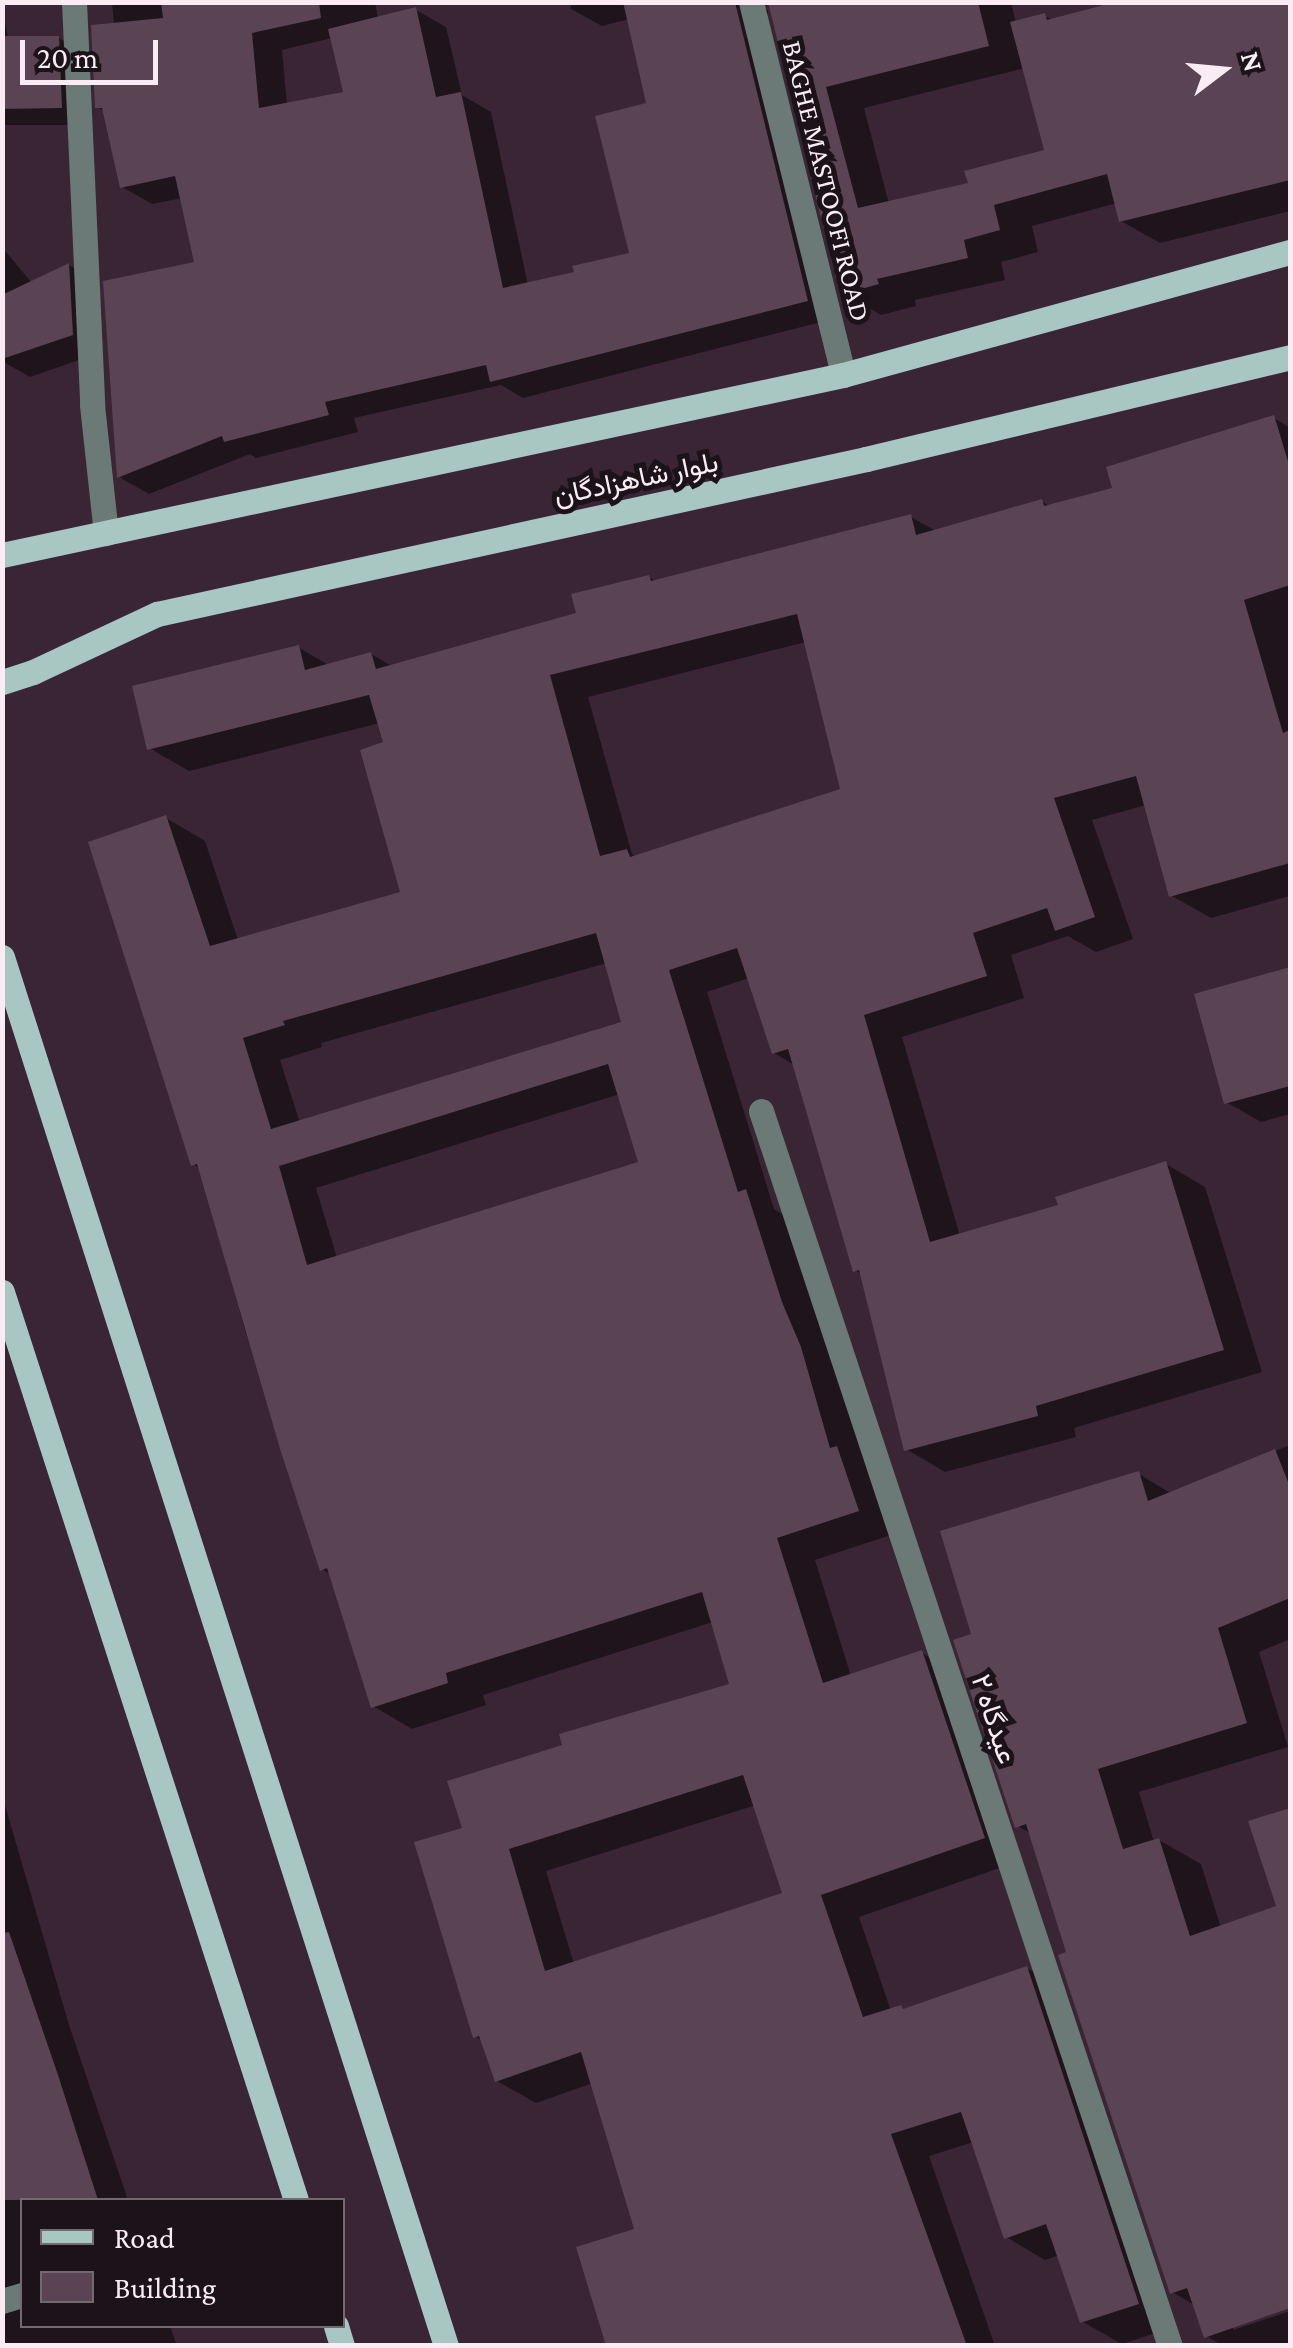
<!DOCTYPE html>
<meta charset="utf-8">
<style>
body{margin:0}
#map{position:relative;width:1293px;height:2348px;overflow:hidden;background:#3a2535;font-family:"Crimson Pro",Vazirmatn,serif}
div>[style]{position:absolute}
.shadow>*{inset:0;background:#0007}
.building>*{inset:0;background:#5a4353}
.minor>*{height:25px;margin:-12.5px;padding:0 12.5px;transform-origin:12.5px;border-radius:12.5px;background:#6b7a77}
.major>*{height:25px;margin:-12.5px;padding:0 12.5px;transform-origin:12.5px;border-radius:12.5px;background:#a8c7c2}
span{translate:-50% -50%;white-space:nowrap;text-align:center;line-height:1.15;-webkit-text-stroke:10px #1c1219;paint-order:stroke}
.street-label{font-size:28px;color:#faebf5}
.frame{position:absolute;inset:0;border:5px solid #faebf5;pointer-events:none}
.legend{position:absolute;left:20px;top:2198px;width:325px;height:130px;box-sizing:border-box;background:#1c1219;border:2px solid #756971;margin:0;padding:12px 18px;list-style:none;font-size:30px;color:#faebf5}
.legend li{display:flex;align-items:center;gap:20px;height:50px}
.legend b{width:50px;border:2px solid #756971}
.north{position:absolute;left:1173px;top:20px;width:100px;height:100px;-webkit-text-stroke:8px #1c1219;paint-order:stroke;rotate:74deg;font-size:28px;font-weight:700;line-height:40px;text-align:center;color:#faebf5}
.north::after{content:'';display:block;margin:auto;width:35px;height:45px;background:#faebf5;clip-path:polygon(50% 0,100% 100%,50% 72%,0 100%)}
.scale{position:absolute;left:20px;top:40px;width:138px;height:45px;box-sizing:border-box;border:5px solid #faebf5;border-top:0;padding-left:12px;font-size:30px;line-height:35px;white-space:nowrap;color:#faebf5;-webkit-text-stroke:8px #1c1219;paint-order:stroke}
</style>
<div id="map">
<div class="shadow">
<i style="clip-path:polygon(evenodd,112px 2px,375px 2px,378px 19px,416px 10px,446px 27px,462px 95px,491px 112px,528px 285px,632px 255px,649px 105px,629px 19px,602px 26px,571px 9px,570px 2px,753px 2px,768px 11px,765px 25px,837px 318px,523px 398px,501px 385px,354px 418px,358px 432px,256px 458px,250px 454px,149px 494px,119px 477px,197px 264px,183px 198px,152px 204px,122px 187px,106px 112px,97px 107px,114px 26px,112px 2px,332px 38px,346px 94px,287px 105px,282px 50px,332px 38px)"></i>
<i style="clip-path:polygon(evenodd,770px 2px,1011px 2px,1016px 23px,1045px 16px,1054px 21px,1125px 2px,1290px 2px,1290px 211px,1160px 243px,1121px 221px,1117px 203px,1032px 226px,1038px 252px,1001px 262px,1005px 280px,915px 300px,916px 306px,881px 315px,842px 293px,770px 2px,1025px 68px,1048px 152px,971px 185px,889px 204px,864px 108px,1025px 68px)"></i>
<i style="clip-path:polygon(2px 5px,8px 38px,59px 38px,89px 56px,92px 125px,2px 125px)"></i>
<i style="clip-path:polygon(2px 247px,32px 283px,69px 265px,99px 283px,102px 352px,30px 377px,2px 361px)"></i>
<i style="clip-path:polygon(evenodd,1274px 418px,1290px 428px,1290px 896px,1211px 918px,1172px 896px,1146px 805px,1092px 820px,1133px 939px,1096px 952px,1068px 936px,1011px 955px,1024px 998px,902px 1037px,960px 1236px,1061px 1207px,1166px 1164px,1205px 1187px,1262px 1372px,1074px 1428px,1076px 1437px,945px 1472px,906px 1449px,863px 1275px,855px 1270px,796px 1066px,774px 1053px,749px 978px,707px 992px,774px 1209px,784px 1215px,897px 1533px,815px 1560px,851px 1676px,922px 1653px,961px 1676px,1022px 1860px,859px 1917px,891px 2011px,906px 2011px,1027px 1968px,1066px 1991px,1177px 2326px,1122px 2344px,1083px 2322px,1060px 2255px,1045px 2260px,1006px 2237px,974px 2142px,929px 2156px,995px 2346px,608px 2346px,637px 2231px,593px 2083px,536px 2103px,497px 2081px,483px 2041px,475px 2036px,465px 1829px,565px 1746px,732px 1686px,713px 1622px,483px 1695px,486px 1705px,412px 1729px,373px 1706px,331px 1575px,322px 1569px,245px 1330px,200px 1169px,193px 1164px,166px 818px,205px 841px,238px 940px,403px 894px,386px 743px,380px 723px,189px 771px,149px 748px,298px 647px,330px 666px,371px 654px,393px 667px,579px 615px,649px 577px,657px 582px,911px 517px,936px 531px,1041px 501px,1051px 507px,1116px 489px,1274px 418px,806px 642px,843px 791px,637px 857px,632px 854px,588px 697px,806px 642px,1274px 418px,607px 963px,624px 1023px,300px 1123px,280px 1060px,322px 1047px,321px 1043px,607px 963px,1274px 418px,620px 1094px,641px 1164px,337px 1258px,316px 1188px,620px 1094px,1274px 418px,756px 1805px,785px 1894px,574px 1964px,546px 1871px,756px 1805px)"></i>
<i style="clip-path:polygon(1290px 970px,1290px 1114px,1261px 1122px,1226px 1102px,1197px 996px)"></i>
<i style="clip-path:polygon(1290px 1445px,1290px 1639px,1259px 1652px,1288px 1747px,1139px 1792px,1154px 1842px,1159px 1840px,1201px 1864px,1221px 1928px,1279px 1908px,1251px 1823px,1290px 1811px,1290px 2305px,1233px 2325px,1233px 2330px,1290px 2311px,1290px 2346px,1223px 2346px,1206px 2336px,1196px 2306px,1172px 2292px,1032px 1834px,1017px 1826px,974px 1636px,1139px 1474px,1172px 1494px)"></i>
<i style="clip-path:polygon(2px 1795px,69px 2025px,128px 2200px,22px 2200px,22px 2326px,170px 2326px,177px 2346px,2px 2346px)"></i>
</div>
<div class="building">
<i style="clip-path:polygon(161px 2px,319px 2px,321px 18px,252px 33px,259px 108px,343px 92px,328px 29px,416px 7px,436px 97px,461px 92px,503px 288px,574px 272px,572px 266px,629px 253px,595px 116px,646px 103px,623px 2px,735px 2px,808px 301px,490px 382px,486px 365px,325px 402px,329px 415px,224px 442px,222px 436px,117px 478px,103px 281px,194px 262px,175px 176px,120px 188px,102px 108px,95px 108px,91px 25px,163px 18px)"></i>
<i style="clip-path:polygon(768px 2px,978px 2px,989px 46px,826px 87px,858px 208px,968px 183px,964px 171px,1044px 150px,1010px 22px,1045px 13px,1047px 20px,1115px 2px,1290px 2px,1290px 180px,1119px 222px,1107px 174px,994px 205px,1000px 230px,964px 240px,968px 258px,877px 279px,879px 284px,840px 295px)"></i>
<i style="clip-path:polygon(2px 36px,59px 36px,62px 108px,2px 109px)"></i>
<i style="clip-path:polygon(69px 263px,73px 335px,2px 359px,2px 295px)"></i>
<i style="clip-path:polygon(evenodd,1274px 415px,1290px 468px,1290px 585px,1244px 600px,1283px 733px,1290px 730px,1290px 863px,1169px 897px,1136px 776px,1054px 798px,1095px 917px,1055px 931px,1047px 908px,973px 933px,987px 976px,864px 1015px,930px 1242px,1058px 1205px,1055px 1197px,1166px 1161px,1224px 1350px,1036px 1406px,1038px 1416px,904px 1451px,859px 1270px,853px 1272px,788px 1049px,772px 1054px,737px 948px,669px 970px,738px 1192px,746px 1189px,782px 1302px,801px 1347px,830px 1448px,837px 1446px,859px 1511px,777px 1538px,823px 1683px,922px 1650px,985px 1838px,821px 1895px,863px 2017px,901px 2005px,903px 2009px,1027px 1966px,1139px 2304px,1080px 2323px,1046px 2224px,1004px 2239px,961px 2112px,891px 2134px,967px 2346px,606px 2346px,576px 2247px,634px 2229px,581px 2052px,495px 2082px,479px 2036px,473px 2038px,414px 1842px,462px 1828px,447px 1781px,562px 1745px,559px 1734px,729px 1684px,702px 1592px,446px 1673px,448px 1683px,371px 1708px,327px 1568px,320px 1571px,281px 1452px,197px 1164px,191px 1166px,88px 842px,166px 815px,210px 946px,400px 892px,360px 750px,383px 742px,369px 695px,147px 750px,132px 686px,299px 645px,305px 670px,371px 652px,376px 669px,576px 613px,571px 594px,649px 575px,651px 581px,911px 514px,916px 535px,1042px 499px,1044px 506px,1112px 488px,1106px 467px,1274px 415px,797px 614px,840px 789px,630px 857px,627px 849px,600px 856px,550px 675px,797px 614px,1274px 415px,596px 933px,621px 1022px,271px 1129px,243px 1038px,285px 1025px,283px 1021px,596px 933px,1274px 415px,608px 1064px,638px 1162px,307px 1265px,279px 1166px,608px 1064px,1274px 415px,743px 1775px,782px 1893px,545px 1971px,509px 1849px,743px 1775px)"></i>
<i style="clip-path:polygon(1290px 967px,1290px 1086px,1224px 1104px,1194px 994px)"></i>
<i style="clip-path:polygon(1275px 1449px,1290px 1487px,1290px 1598px,1218px 1628px,1247px 1723px,1098px 1769px,1123px 1849px,1159px 1838px,1190px 1936px,1276px 1906px,1248px 1821px,1290px 1808px,1290px 2308px,1204px 2338px,1187px 2288px,1170px 2294px,1058px 1955px,1066px 1952px,1026px 1824px,1015px 1828px,953px 1640px,971px 1634px,940px 1531px,1139px 1471px,1148px 1501px)"></i>
<i style="clip-path:polygon(9px 1932px,58px 2075px,98px 2200px,2px 2200px,2px 1933px)"></i>
</div>
<div class="minor">
<i style="left:74px;top:2px;width:403px;rotate:87.4deg"></i>
<i style="left:92px;top:405px;width:129px;rotate:83.8deg"></i>
<i style="left:751px;top:2px;width:384px;rotate:76.1deg"></i>
<i style="left:761px;top:1111px;width:1301px;rotate:71.68deg"></i>
<i style="left:2px;top:2301px;width:21px;rotate:-17deg"></i>
</div>
<div class="major">
<i style="left:2px;top:555px;width:860px;rotate:-12.08deg"></i>
<i style="left:843px;top:375px;width:464px;rotate:-15.4deg"></i>
<i style="left:2px;top:682px;width:33px;rotate:-18deg"></i>
<i style="left:33px;top:672px;width:137px;rotate:-25.1deg"></i>
<i style="left:157px;top:614px;width:726px;rotate:-12.33deg"></i>
<i style="left:866px;top:459px;width:436px;rotate:-13.5deg"></i>
<i style="left:2px;top:957px;width:1458px;rotate:72.27deg"></i>
<i style="left:2px;top:1292px;width:954px;rotate:72.06deg"></i>
<i style="left:336px;top:2326px;width:21px;rotate:73deg"></i>
</div>
<div class="street-label">
<span style="left:826px;top:181px;rotate:76deg">BAGHE MASTOOFI ROAD</span>
<span style="left:636px;top:479px;rotate:-12deg">بلوار شاهزادگان</span>
<span style="left:994px;top:1719px;rotate:72deg">عیدگاه ۲</span>
</div>
<div class="frame"></div>
<ul class="legend">
<li><b style="height:12px;background:#a8c7c2"></b>Road</li>
<li><b style="height:28px;background:#5a4353"></b>Building</li>
</ul>
<div class="north">N</div>
<div class="scale">20 m</div>
</div>
